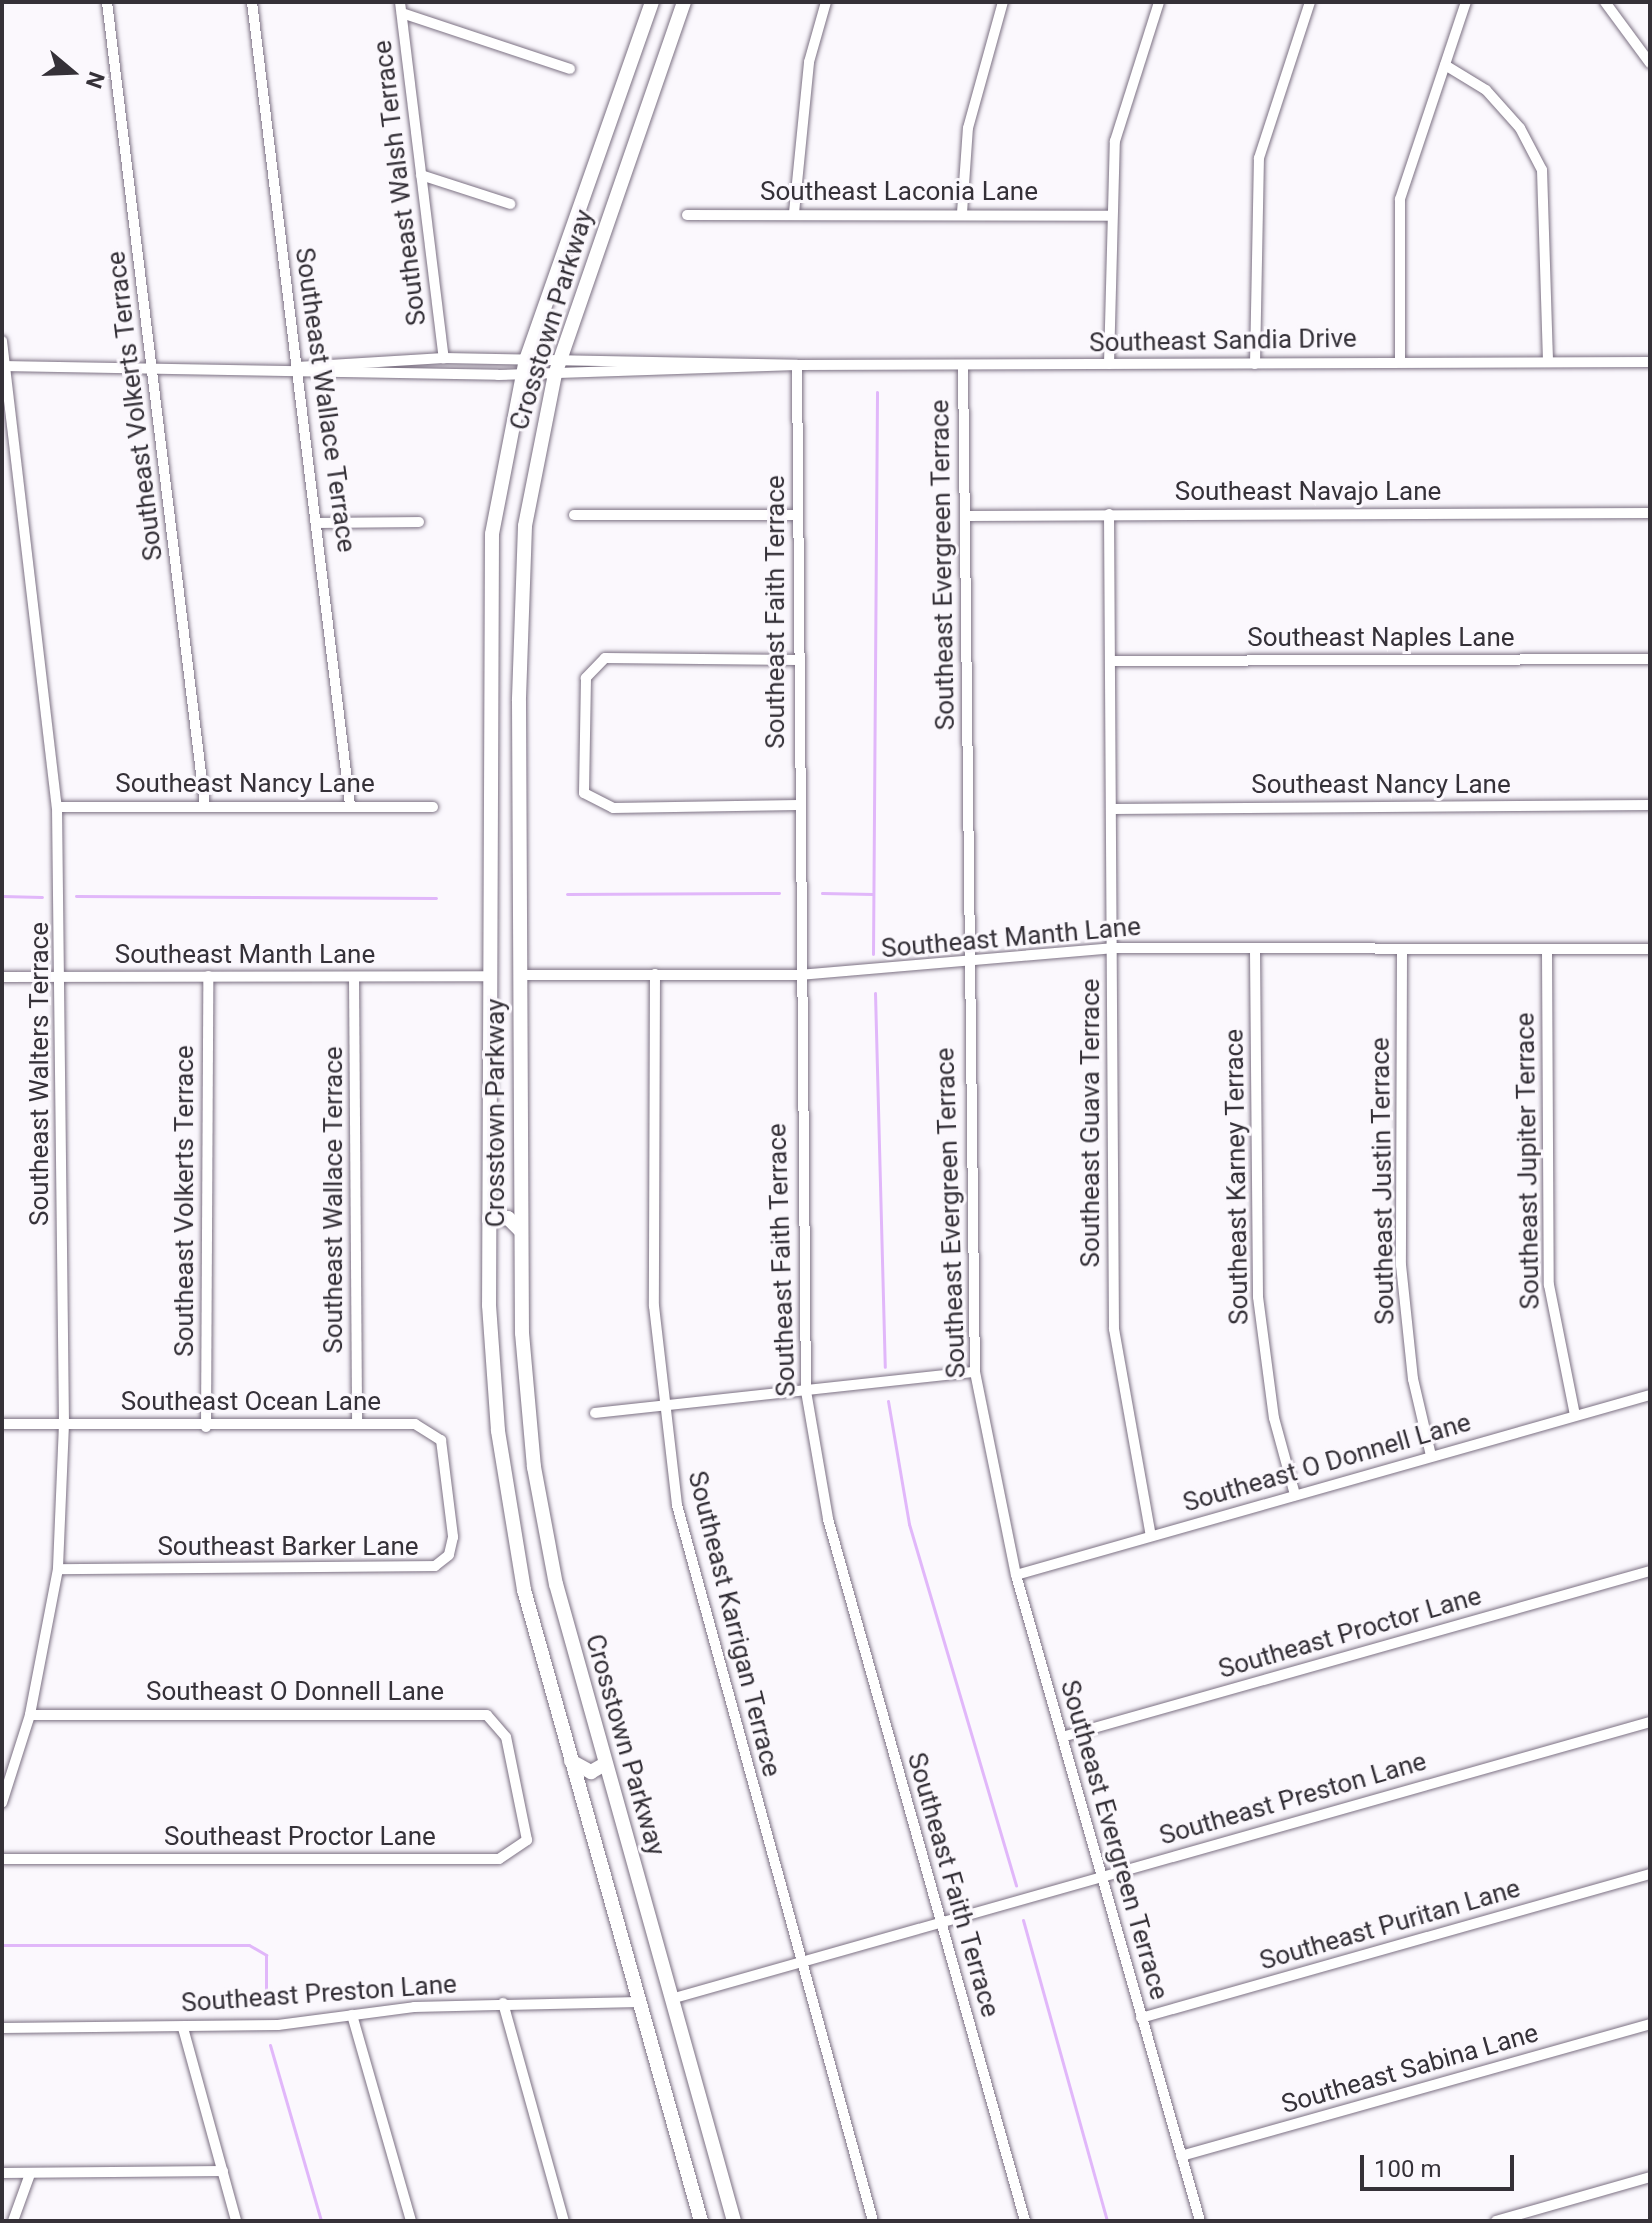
<!DOCTYPE html>
<style>
body{margin:0}
#map{position:relative;width:1652px;height:2223px;overflow:hidden;background:#fbf8fd;font-family:Roboto,sans-serif}
div>[style]{position:absolute}
.stream>*{height:3px;margin:-1.5px;padding:0 1.5px;transform-origin:1.5px;border-radius:1.5px;background:#e1b7fa}
.roads{filter:drop-shadow(0 0 2px #7c7183) drop-shadow(0 0 2px #7c7183)}
.minor>*{height:10px;margin:-5px;padding:0 5px;transform-origin:5px;border-radius:5px;background:#fff}
.major>*{height:14px;margin:-7px;padding:0 7px;transform-origin:7px;border-radius:7px;background:#fff}
span{translate:-50% -50%;white-space:nowrap;text-align:center;line-height:1.15;-webkit-text-stroke:6px #fbf8fd;paint-order:stroke}
.street-label{font-size:26px;color:#353138}
.frame{position:absolute;inset:0;border:4px solid #353138;pointer-events:none}
.north{position:absolute;left:32px;top:32px;width:80px;height:80px;-webkit-text-stroke:6px #fbf8fd;paint-order:stroke;rotate:109deg;font-size:22px;font-weight:700;line-height:32px;text-align:center;color:#353138}
.north::after{content:'';display:block;margin:auto;width:28px;height:36px;background:#353138;clip-path:polygon(50% 0,100% 100%,50% 72%,0 100%)}
.scale{position:absolute;left:1360px;top:2155px;width:154px;height:36px;box-sizing:border-box;border:4px solid #353138;border-top:0;padding-left:10px;font-size:24px;line-height:28px;white-space:nowrap;color:#353138;-webkit-text-stroke:6px #fbf8fd;paint-order:stroke}
</style>
<div id="map">
<div class="stream">
<i style="left:822px;top:893px;width:51px;rotate:1.1deg"></i>
<i style="left:567px;top:894px;width:212px;rotate:-0.3deg"></i>
<i style="left:2px;top:896px;width:40px;rotate:1.4deg"></i>
<i style="left:76px;top:896px;width:360px;rotate:0.3deg"></i>
<i style="left:873px;top:954px;width:562px;rotate:-89.59deg"></i>
<i style="left:875px;top:993px;width:374px;rotate:88.5deg"></i>
<i style="left:888px;top:1401px;width:125px;rotate:80.3deg"></i>
<i style="left:909px;top:1524px;width:377px;rotate:73.5deg"></i>
<i style="left:1023px;top:1920px;width:313px;rotate:74.4deg"></i>
<i style="left:2px;top:1945px;width:247px"></i>
<i style="left:249px;top:1945px;width:20px;rotate:30deg"></i>
<i style="left:266px;top:1955px;width:47px;rotate:90deg"></i>
<i style="left:270px;top:2045px;width:183px;rotate:73.8deg"></i>
</div>
<div class="roads">
<div class="minor">
<i style="left:107px;top:2px;width:810px;rotate:83.05deg"></i>
<i style="left:252px;top:2px;width:809px;rotate:83.04deg"></i>
<i style="left:400px;top:2px;width:359px;rotate:83deg"></i>
<i style="left:1605px;top:2px;width:76px;rotate:53.6deg"></i>
<i style="left:402px;top:13px;width:177px;rotate:18.4deg"></i>
<i style="left:1445px;top:65px;width:48px;rotate:31.4deg"></i>
<i style="left:1486px;top:90px;width:51px;rotate:48.2deg"></i>
<i style="left:1520px;top:128px;width:47px;rotate:62.4deg"></i>
<i style="left:1542px;top:170px;width:192px;rotate:88.2deg"></i>
<i style="left:421px;top:175px;width:94px;rotate:18deg"></i>
<i style="left:794px;top:213px;width:152px;rotate:-84.3deg"></i>
<i style="left:809px;top:62px;width:62px;rotate:-74.2deg"></i>
<i style="left:962px;top:213px;width:85px;rotate:-86deg"></i>
<i style="left:968px;top:128px;width:131px;rotate:-74.5deg"></i>
<i style="left:687px;top:215px;width:424px;rotate:0.1deg"></i>
<i style="left:2px;top:341px;width:469px;rotate:83.3deg"></i>
<i style="left:57px;top:807px;width:617px;rotate:89.35deg"></i>
<i style="left:64px;top:1424px;width:145px;rotate:92.4deg"></i>
<i style="left:58px;top:1569px;width:149px;rotate:100.9deg"></i>
<i style="left:30px;top:1715px;width:92px;rotate:107.7deg"></i>
<i style="left:1400px;top:361px;width:162px;rotate:-90deg"></i>
<i style="left:1400px;top:199px;width:208px;rotate:-71.5deg"></i>
<i style="left:1109px;top:364px;width:223px;rotate:-88.5deg"></i>
<i style="left:1115px;top:141px;width:146px;rotate:-72.4deg"></i>
<i style="left:1255px;top:364px;width:206px;rotate:-88.9deg"></i>
<i style="left:1259px;top:158px;width:164px;rotate:-71.9deg"></i>
<i style="left:797px;top:365px;width:1026px;rotate:89.5deg"></i>
<i style="left:806px;top:1391px;width:130px;rotate:80.2deg"></i>
<i style="left:828px;top:1519px;width:729px;rotate:74.32deg"></i>
<i style="left:2px;top:366px;width:496px;rotate:1deg"></i>
<i style="left:498px;top:375px;width:299px;rotate:-1.9deg"></i>
<i style="left:797px;top:365px;width:853px;rotate:-0.2deg"></i>
<i style="left:963px;top:366px;width:1006px;rotate:89.32deg"></i>
<i style="left:975px;top:1372px;width:207px;rotate:78.6deg"></i>
<i style="left:1016px;top:1575px;width:672px;rotate:74.1deg"></i>
<i style="left:297px;top:367px;width:147px;rotate:-3.5deg"></i>
<i style="left:444px;top:358px;width:353px;rotate:1.1deg"></i>
<i style="left:1109px;top:514px;width:815px;rotate:89.65deg"></i>
<i style="left:1114px;top:1329px;width:210px;rotate:79.9deg"></i>
<i style="left:574px;top:515px;width:223px"></i>
<i style="left:967px;top:516px;width:683px;rotate:-0.25deg"></i>
<i style="left:320px;top:523px;width:99px;rotate:-0.6deg"></i>
<i style="left:798px;top:660px;width:193px;rotate:-179.4deg"></i>
<i style="left:605px;top:658px;width:28px;rotate:134deg"></i>
<i style="left:586px;top:678px;width:115px;rotate:91deg"></i>
<i style="left:584px;top:793px;width:33px;rotate:27deg"></i>
<i style="left:613px;top:808px;width:185px;rotate:-0.9deg"></i>
<i style="left:1112px;top:661px;width:538px;rotate:-0.21deg"></i>
<i style="left:57px;top:807px;width:376px"></i>
<i style="left:1112px;top:809px;width:538px;rotate:-0.43deg"></i>
<i style="left:1255px;top:951px;width:346px;rotate:89.5deg"></i>
<i style="left:1258px;top:1297px;width:122px;rotate:82.5deg"></i>
<i style="left:1274px;top:1418px;width:80px;rotate:74.7deg"></i>
<i style="left:1402px;top:952px;width:313px;rotate:90.2deg"></i>
<i style="left:1401px;top:1265px;width:115px;rotate:84deg"></i>
<i style="left:1413px;top:1379px;width:79px;rotate:76.8deg"></i>
<i style="left:1547px;top:952px;width:333px;rotate:89.7deg"></i>
<i style="left:1549px;top:1285px;width:133px;rotate:78.7deg"></i>
<i style="left:655px;top:974px;width:332px;rotate:90.2deg"></i>
<i style="left:654px;top:1306px;width:200px;rotate:83.4deg"></i>
<i style="left:677px;top:1505px;width:742px;rotate:74.69deg"></i>
<i style="left:520px;top:975px;width:279px"></i>
<i style="left:799px;top:975px;width:314px;rotate:-4.9deg"></i>
<i style="left:1112px;top:948px;width:538px;rotate:0.11deg"></i>
<i style="left:2px;top:977px;width:486px;rotate:-0.1deg"></i>
<i style="left:354px;top:977px;width:446px;rotate:89.6deg"></i>
<i style="left:595px;top:1413px;width:382px;rotate:-6.2deg"></i>
<i style="left:2px;top:1424px;width:413px"></i>
<i style="left:415px;top:1424px;width:31px;rotate:32deg"></i>
<i style="left:441px;top:1440px;width:98px;rotate:82.9deg"></i>
<i style="left:453px;top:1537px;width:18px;rotate:103deg"></i>
<i style="left:449px;top:1555px;width:18px;rotate:142deg"></i>
<i style="left:435px;top:1566px;width:377px;rotate:179.5deg"></i>
<i style="left:206px;top:1427px;width:451px;rotate:-89.7deg"></i>
<i style="left:1016px;top:1575px;width:659px;rotate:-15.85deg"></i>
<i style="left:1062px;top:1737px;width:611px;rotate:-15.77deg"></i>
<i style="left:2px;top:1859px;width:497px"></i>
<i style="left:499px;top:1859px;width:34px;rotate:-34deg"></i>
<i style="left:527px;top:1840px;width:105px;rotate:-101.5deg"></i>
<i style="left:506px;top:1737px;width:29px;rotate:-131deg"></i>
<i style="left:487px;top:1715px;width:457px;rotate:180deg"></i>
<i style="left:671px;top:1999px;width:1017px;rotate:-15.8deg"></i>
<i style="left:503px;top:2003px;width:226px;rotate:74.4deg"></i>
<i style="left:352px;top:2015px;width:214px;rotate:74deg"></i>
<i style="left:1141px;top:2018px;width:529px;rotate:-15.8deg"></i>
<i style="left:2px;top:2028px;width:276px;rotate:-0.6deg"></i>
<i style="left:278px;top:2025px;width:137px;rotate:-7.5deg"></i>
<i style="left:414px;top:2007px;width:225px;rotate:-1.3deg"></i>
<i style="left:183px;top:2028px;width:200px;rotate:74.6deg"></i>
<i style="left:1181px;top:2156px;width:487px;rotate:-15.7deg"></i>
<i style="left:2px;top:2173px;width:221px;rotate:-0.5deg"></i>
<i style="left:13px;top:2221px;width:50px;rotate:-70.1deg"></i>
<i style="left:1496px;top:2221px;width:160px;rotate:-15.9deg"></i>
</div>
<div class="major">
<i style="left:652px;top:2px;width:379px;rotate:109.4deg"></i>
<i style="left:526px;top:359px;width:178px;rotate:101deg"></i>
<i style="left:492px;top:534px;width:771px;rotate:90.22deg"></i>
<i style="left:489px;top:1305px;width:126px;rotate:85.9deg"></i>
<i style="left:498px;top:1431px;width:161px;rotate:80.7deg"></i>
<i style="left:524px;top:1590px;width:655px;rotate:74.33deg"></i>
<i style="left:684px;top:2px;width:394px;rotate:109.1deg"></i>
<i style="left:555px;top:374px;width:155px;rotate:101.2deg"></i>
<i style="left:525px;top:526px;width:175px;rotate:92deg"></i>
<i style="left:519px;top:701px;width:632px;rotate:89.73deg"></i>
<i style="left:522px;top:1333px;width:135px;rotate:84.9deg"></i>
<i style="left:534px;top:1467px;width:119px;rotate:79.4deg"></i>
<i style="left:556px;top:1584px;width:661px;rotate:74.39deg"></i>
<i style="left:489px;top:1220px;width:19px;rotate:-6deg"></i>
<i style="left:508px;top:1218px;width:17px;rotate:45deg"></i>
<i style="left:571px;top:1761px;width:23px;rotate:29deg"></i>
<i style="left:591px;top:1772px;width:16px;rotate:-30deg"></i>
</div>
</div>
<div class="street-label">
<span style="left:400px;top:183px;rotate:-97deg">Southeast Walsh Terrace</span>
<span style="left:899px;top:192px">Southeast Laconia Lane</span>
<span style="left:552px;top:320px;rotate:-73deg">Crosstown Parkway</span>
<span style="left:1223px;top:341px;rotate:-1deg">Southeast Sandia Drive</span>
<span style="left:325px;top:400px;rotate:82deg">Southeast Wallace Terrace</span>
<span style="left:135px;top:406px;rotate:-97deg">Southeast Volkerts Terrace</span>
<span style="left:1308px;top:492px">Southeast Navajo Lane</span>
<span style="left:943px;top:565px;rotate:-91deg">Southeast Evergreen Terrace</span>
<span style="left:776px;top:612px;rotate:-90deg">Southeast Faith Terrace</span>
<span style="left:1381px;top:638px">Southeast Naples Lane</span>
<span style="left:245px;top:784px">Southeast Nancy Lane</span>
<span style="left:1381px;top:785px">Southeast Nancy Lane</span>
<span style="left:1011px;top:938px;rotate:-5deg">Southeast Manth Lane</span>
<span style="left:245px;top:955px">Southeast Manth Lane</span>
<span style="left:40px;top:1074px;rotate:-90deg">Southeast Walters Terrace</span>
<span style="left:496px;top:1113px;rotate:-90deg">Crosstown Parkway</span>
<span style="left:1091px;top:1123px;rotate:-90deg">Southeast Guava Terrace</span>
<span style="left:1528px;top:1161px;rotate:-91deg">Southeast Jupiter Terrace</span>
<span style="left:1237px;top:1177px;rotate:-91deg">Southeast Karney Terrace</span>
<span style="left:1383px;top:1181px;rotate:-91deg">Southeast Justin Terrace</span>
<span style="left:334px;top:1200px;rotate:-90deg">Southeast Wallace Terrace</span>
<span style="left:185px;top:1201px;rotate:-90deg">Southeast Volkerts Terrace</span>
<span style="left:951px;top:1213px;rotate:-92deg">Southeast Evergreen Terrace</span>
<span style="left:782px;top:1260px;rotate:-92deg">Southeast Faith Terrace</span>
<span style="left:251px;top:1402px">Southeast Ocean Lane</span>
<span style="left:1327px;top:1463px;rotate:-16deg">Southeast O Donnell Lane</span>
<span style="left:288px;top:1547px">Southeast Barker Lane</span>
<span style="left:734px;top:1624px;rotate:76deg">Southeast Karrigan Terrace</span>
<span style="left:1350px;top:1633px;rotate:-16deg">Southeast Proctor Lane</span>
<span style="left:295px;top:1692px">Southeast O Donnell Lane</span>
<span style="left:625px;top:1745px;rotate:74deg">Crosstown Parkway</span>
<span style="left:1293px;top:1799px;rotate:-16deg">Southeast Preston Lane</span>
<span style="left:300px;top:1837px">Southeast Proctor Lane</span>
<span style="left:1114px;top:1840px;rotate:74deg">Southeast Evergreen Terrace</span>
<span style="left:953px;top:1885px;rotate:74deg">Southeast Faith Terrace</span>
<span style="left:1390px;top:1925px;rotate:-16deg">Southeast Puritan Lane</span>
<span style="left:319px;top:1994px;rotate:-4deg">Southeast Preston Lane</span>
<span style="left:1410px;top:2069px;rotate:-16deg">Southeast Sabina Lane</span>
</div>
<div class="frame"></div>
<div class="north">N</div>
<div class="scale">100 m</div>
</div>
